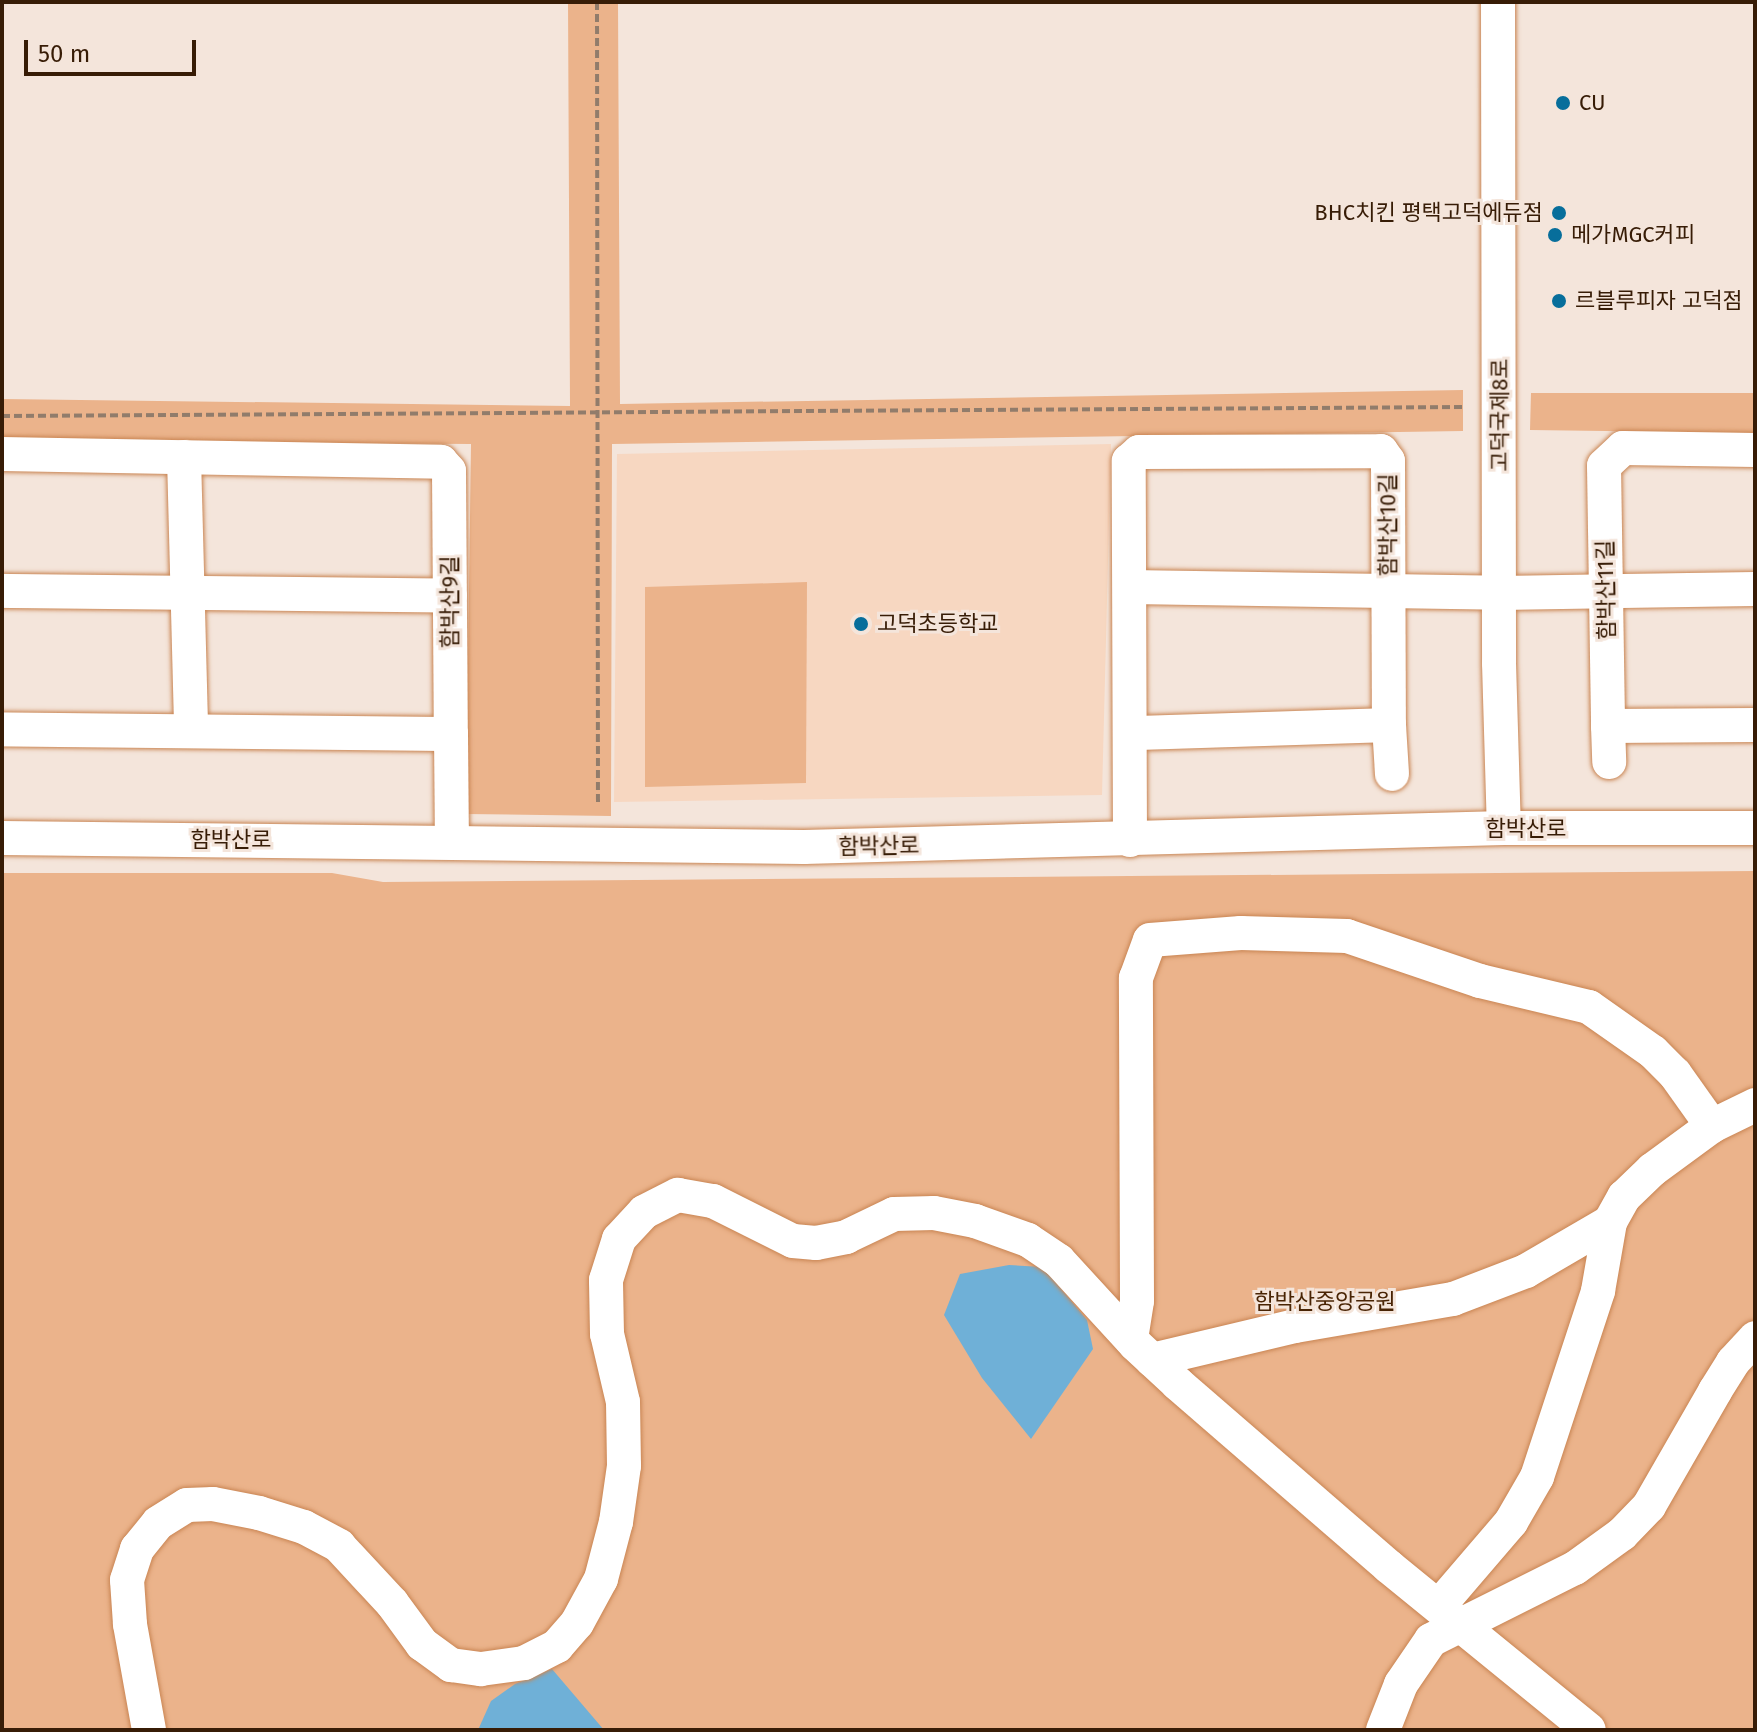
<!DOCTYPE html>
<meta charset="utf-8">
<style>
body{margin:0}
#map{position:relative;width:1757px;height:1732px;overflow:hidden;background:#f4e5db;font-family:"Fira Sans","Noto Sans KR",sans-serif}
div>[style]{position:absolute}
.built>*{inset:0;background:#f7d7c1}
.green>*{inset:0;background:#ebb38b}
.water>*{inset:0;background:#6fb0d7}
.path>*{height:4px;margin-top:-2px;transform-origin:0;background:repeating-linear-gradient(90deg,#917c6b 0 8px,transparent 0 12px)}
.roads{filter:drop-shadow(0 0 2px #c98553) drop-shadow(0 0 2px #c98553)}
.minor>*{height:34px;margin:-17px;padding:0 17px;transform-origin:17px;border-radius:17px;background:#fff}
.dots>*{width:22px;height:22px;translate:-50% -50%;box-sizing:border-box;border:4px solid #f4e5db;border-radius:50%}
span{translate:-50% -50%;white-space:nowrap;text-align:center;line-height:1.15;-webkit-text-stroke:6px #f4e5db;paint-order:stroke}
.poi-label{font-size:22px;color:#371c06}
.left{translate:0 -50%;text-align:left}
.right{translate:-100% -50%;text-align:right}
.street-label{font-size:22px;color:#371c06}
.park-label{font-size:22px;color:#492404}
.frame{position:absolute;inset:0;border:4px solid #371c06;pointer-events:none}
.scale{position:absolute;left:24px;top:40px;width:172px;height:36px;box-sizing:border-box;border:4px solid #371c06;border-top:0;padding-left:10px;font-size:24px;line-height:28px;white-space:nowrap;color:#371c06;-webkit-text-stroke:6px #f4e5db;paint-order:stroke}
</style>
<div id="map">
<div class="built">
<i style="clip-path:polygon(1111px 444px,1102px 795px,614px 802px,617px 454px)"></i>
</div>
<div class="green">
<i style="clip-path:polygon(568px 2px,618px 2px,620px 404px,1463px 390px,1463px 431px,612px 444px,611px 816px,466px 814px,471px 444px,2px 441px,2px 399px,570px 406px)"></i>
<i style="clip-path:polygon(1531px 393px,1755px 393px,1755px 433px,1530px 430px)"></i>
<i style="clip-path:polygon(807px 582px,806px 783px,645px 787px,645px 587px)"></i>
<i style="clip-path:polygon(1755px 871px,1755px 1730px,2px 1730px,2px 873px,332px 873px,383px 882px)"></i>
</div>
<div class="water">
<i style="clip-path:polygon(1009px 1265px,1043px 1267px,1087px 1320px,1093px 1349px,1031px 1439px,982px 1378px,944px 1315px,960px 1274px)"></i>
<i style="clip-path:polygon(552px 1669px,604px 1730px,478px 1730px,491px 1701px,515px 1684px)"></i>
</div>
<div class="path">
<i style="left:597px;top:2px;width:800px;rotate:89.93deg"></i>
<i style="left:2px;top:416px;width:1461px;rotate:-0.35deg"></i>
</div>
<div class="roads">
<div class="minor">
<i style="left:1498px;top:2px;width:661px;rotate:89.91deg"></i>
<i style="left:1499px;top:663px;width:165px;rotate:88.3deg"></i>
<i style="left:1755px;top:450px;width:132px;rotate:-179.1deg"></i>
<i style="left:1623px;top:448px;width:26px;rotate:137deg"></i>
<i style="left:1604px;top:466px;width:260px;rotate:89.1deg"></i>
<i style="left:1608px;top:726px;width:147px;rotate:-0.4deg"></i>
<i style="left:2px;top:454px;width:439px;rotate:1deg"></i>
<i style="left:441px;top:462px;width:12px;rotate:48deg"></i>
<i style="left:449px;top:471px;width:263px;rotate:89.6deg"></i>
<i style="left:451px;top:734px;width:449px;rotate:-179.4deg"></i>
<i style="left:184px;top:457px;width:274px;rotate:88.5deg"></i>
<i style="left:1130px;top:587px;width:370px;rotate:0.9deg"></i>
<i style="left:1500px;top:593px;width:255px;rotate:-0.9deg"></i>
<i style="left:2px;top:591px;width:448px;rotate:0.6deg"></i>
<i style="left:1389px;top:725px;width:49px;rotate:86.5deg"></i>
<i style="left:1608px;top:726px;width:36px;rotate:88deg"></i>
<i style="left:451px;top:734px;width:108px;rotate:89.5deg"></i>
<i style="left:2px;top:838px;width:802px;rotate:0.64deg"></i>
<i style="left:804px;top:847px;width:700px;rotate:-1.55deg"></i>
<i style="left:1504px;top:828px;width:251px"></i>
<i style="left:1130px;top:840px;width:379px;rotate:-90.2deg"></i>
<i style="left:1129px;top:461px;width:13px;rotate:-42deg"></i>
<i style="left:1139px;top:452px;width:242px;rotate:-0.2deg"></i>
<i style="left:1381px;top:451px;width:12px;rotate:55deg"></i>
<i style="left:1388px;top:461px;width:264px;rotate:89.8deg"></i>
<i style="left:1389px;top:725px;width:258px;rotate:178.2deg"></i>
<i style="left:1131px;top:1339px;width:38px;rotate:-81deg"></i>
<i style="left:1137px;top:1301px;width:323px;rotate:-90.2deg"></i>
<i style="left:1136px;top:978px;width:40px;rotate:-69.8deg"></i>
<i style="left:1150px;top:940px;width:91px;rotate:-4.4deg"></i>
<i style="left:1241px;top:933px;width:106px;rotate:1.6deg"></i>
<i style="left:1347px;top:936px;width:140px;rotate:18.7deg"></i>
<i style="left:1480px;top:981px;width:112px;rotate:13.4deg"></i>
<i style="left:1589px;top:1007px;width:78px;rotate:35.1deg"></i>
<i style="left:1653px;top:1052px;width:31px;rotate:45deg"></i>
<i style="left:1675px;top:1074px;width:64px;rotate:54.6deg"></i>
<i style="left:1152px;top:1360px;width:147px;rotate:-13.4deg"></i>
<i style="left:1295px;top:1326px;width:160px;rotate:-9.7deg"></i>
<i style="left:1453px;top:1299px;width:78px;rotate:-21deg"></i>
<i style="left:1526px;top:1271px;width:97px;rotate:-30.3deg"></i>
<i style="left:1439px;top:1606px;width:111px;rotate:-49.4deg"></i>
<i style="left:1511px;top:1522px;width:52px;rotate:-60deg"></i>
<i style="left:1537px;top:1477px;width:196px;rotate:-71.8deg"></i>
<i style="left:1598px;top:1291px;width:70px;rotate:-80.1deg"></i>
<i style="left:1610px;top:1222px;width:29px;rotate:-61deg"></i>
<i style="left:1624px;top:1197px;width:39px;rotate:-44deg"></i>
<i style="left:1652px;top:1170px;width:74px;rotate:-36.3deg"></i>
<i style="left:1712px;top:1126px;width:48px;rotate:-26deg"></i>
<i style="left:149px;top:1730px;width:108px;rotate:-100.2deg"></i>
<i style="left:130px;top:1624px;width:44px;rotate:-93.9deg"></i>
<i style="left:127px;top:1580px;width:33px;rotate:-72deg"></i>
<i style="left:137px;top:1549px;width:33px;rotate:-51deg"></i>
<i style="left:158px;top:1523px;width:34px;rotate:-32deg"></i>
<i style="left:187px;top:1505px;width:26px;rotate:-2deg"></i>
<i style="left:213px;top:1504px;width:47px;rotate:11.1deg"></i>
<i style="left:259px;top:1513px;width:47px;rotate:17.3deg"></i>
<i style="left:304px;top:1527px;width:40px;rotate:28deg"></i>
<i style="left:339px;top:1546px;width:78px;rotate:47.1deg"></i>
<i style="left:392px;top:1603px;width:51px;rotate:53.8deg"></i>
<i style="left:422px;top:1644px;width:36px;rotate:36deg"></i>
<i style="left:451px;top:1665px;width:30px;rotate:8deg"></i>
<i style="left:481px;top:1669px;width:43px;rotate:-7.9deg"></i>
<i style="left:524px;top:1663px;width:37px;rotate:-27deg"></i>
<i style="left:557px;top:1646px;width:30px;rotate:-49deg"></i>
<i style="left:577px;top:1623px;width:50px;rotate:-61.4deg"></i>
<i style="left:601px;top:1579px;width:59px;rotate:-75.3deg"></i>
<i style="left:616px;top:1522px;width:57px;rotate:-81.9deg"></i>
<i style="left:624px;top:1466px;width:64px;rotate:-90.9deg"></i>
<i style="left:623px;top:1402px;width:70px;rotate:-103.2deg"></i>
<i style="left:607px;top:1334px;width:54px;rotate:-91.1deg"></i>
<i style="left:606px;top:1280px;width:43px;rotate:-72.4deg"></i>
<i style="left:619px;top:1239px;width:37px;rotate:-47deg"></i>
<i style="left:644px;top:1212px;width:38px;rotate:-27deg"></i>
<i style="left:678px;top:1195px;width:36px;rotate:10deg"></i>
<i style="left:713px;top:1201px;width:89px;rotate:26.6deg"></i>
<i style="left:793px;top:1241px;width:23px;rotate:5deg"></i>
<i style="left:816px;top:1243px;width:31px;rotate:-11deg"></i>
<i style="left:846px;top:1237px;width:53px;rotate:-25.6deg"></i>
<i style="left:894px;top:1214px;width:40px;rotate:-1.4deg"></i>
<i style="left:934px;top:1213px;width:42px;rotate:11deg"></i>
<i style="left:975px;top:1221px;width:56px;rotate:19.7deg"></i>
<i style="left:1028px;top:1240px;width:37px;rotate:34deg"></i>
<i style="left:1059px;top:1261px;width:113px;rotate:47.5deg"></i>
<i style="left:1135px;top:1344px;width:59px;rotate:42.9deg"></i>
<i style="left:1178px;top:1384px;width:278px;rotate:40.9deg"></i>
<i style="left:1388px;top:1566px;width:259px;rotate:39.2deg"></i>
<i style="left:1383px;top:1730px;width:49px;rotate:-68.6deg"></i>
<i style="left:1401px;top:1684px;width:53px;rotate:-55.7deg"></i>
<i style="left:1431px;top:1640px;width:161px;rotate:-26.6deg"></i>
<i style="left:1575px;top:1568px;width:58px;rotate:-35.9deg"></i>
<i style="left:1622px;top:1534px;width:39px;rotate:-46deg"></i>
<i style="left:1649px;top:1506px;width:133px;rotate:-60.1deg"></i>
<i style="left:1715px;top:1391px;width:34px;rotate:-58deg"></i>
<i style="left:1733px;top:1362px;width:33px;rotate:-47deg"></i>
</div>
</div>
<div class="dots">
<i style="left:1563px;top:103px;background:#076e9b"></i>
<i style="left:1559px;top:213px;background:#076e9b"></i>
<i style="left:1555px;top:235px;background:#076e9b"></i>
<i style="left:1559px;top:301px;background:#076e9b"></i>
<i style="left:861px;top:624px;background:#076e9b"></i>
</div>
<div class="poi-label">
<span class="left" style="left:1579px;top:103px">CU</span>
<span class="right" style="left:1543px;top:213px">BHC치킨 평택고덕에듀점</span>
<span class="left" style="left:1571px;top:235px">메가MGC커피</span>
<span class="left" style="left:1575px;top:301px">르블루피자 고덕점</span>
<span class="left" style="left:877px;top:624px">고덕초등학교</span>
</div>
<div class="street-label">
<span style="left:1500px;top:415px;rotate:-90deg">고덕국제8로</span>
<span style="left:1388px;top:525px;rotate:-90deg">함박산10길</span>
<span style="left:1606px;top:590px;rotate:-91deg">함박산11길</span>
<span style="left:450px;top:602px;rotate:-90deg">함박산9길</span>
<span style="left:1526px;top:829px">함박산로</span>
<span style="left:231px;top:840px">함박산로</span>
<span style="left:879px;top:846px;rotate:-1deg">함박산로</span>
</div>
<div class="park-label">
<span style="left:1325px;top:1302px">함박산중앙공원</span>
</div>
<div class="frame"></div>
<div class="scale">50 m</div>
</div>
